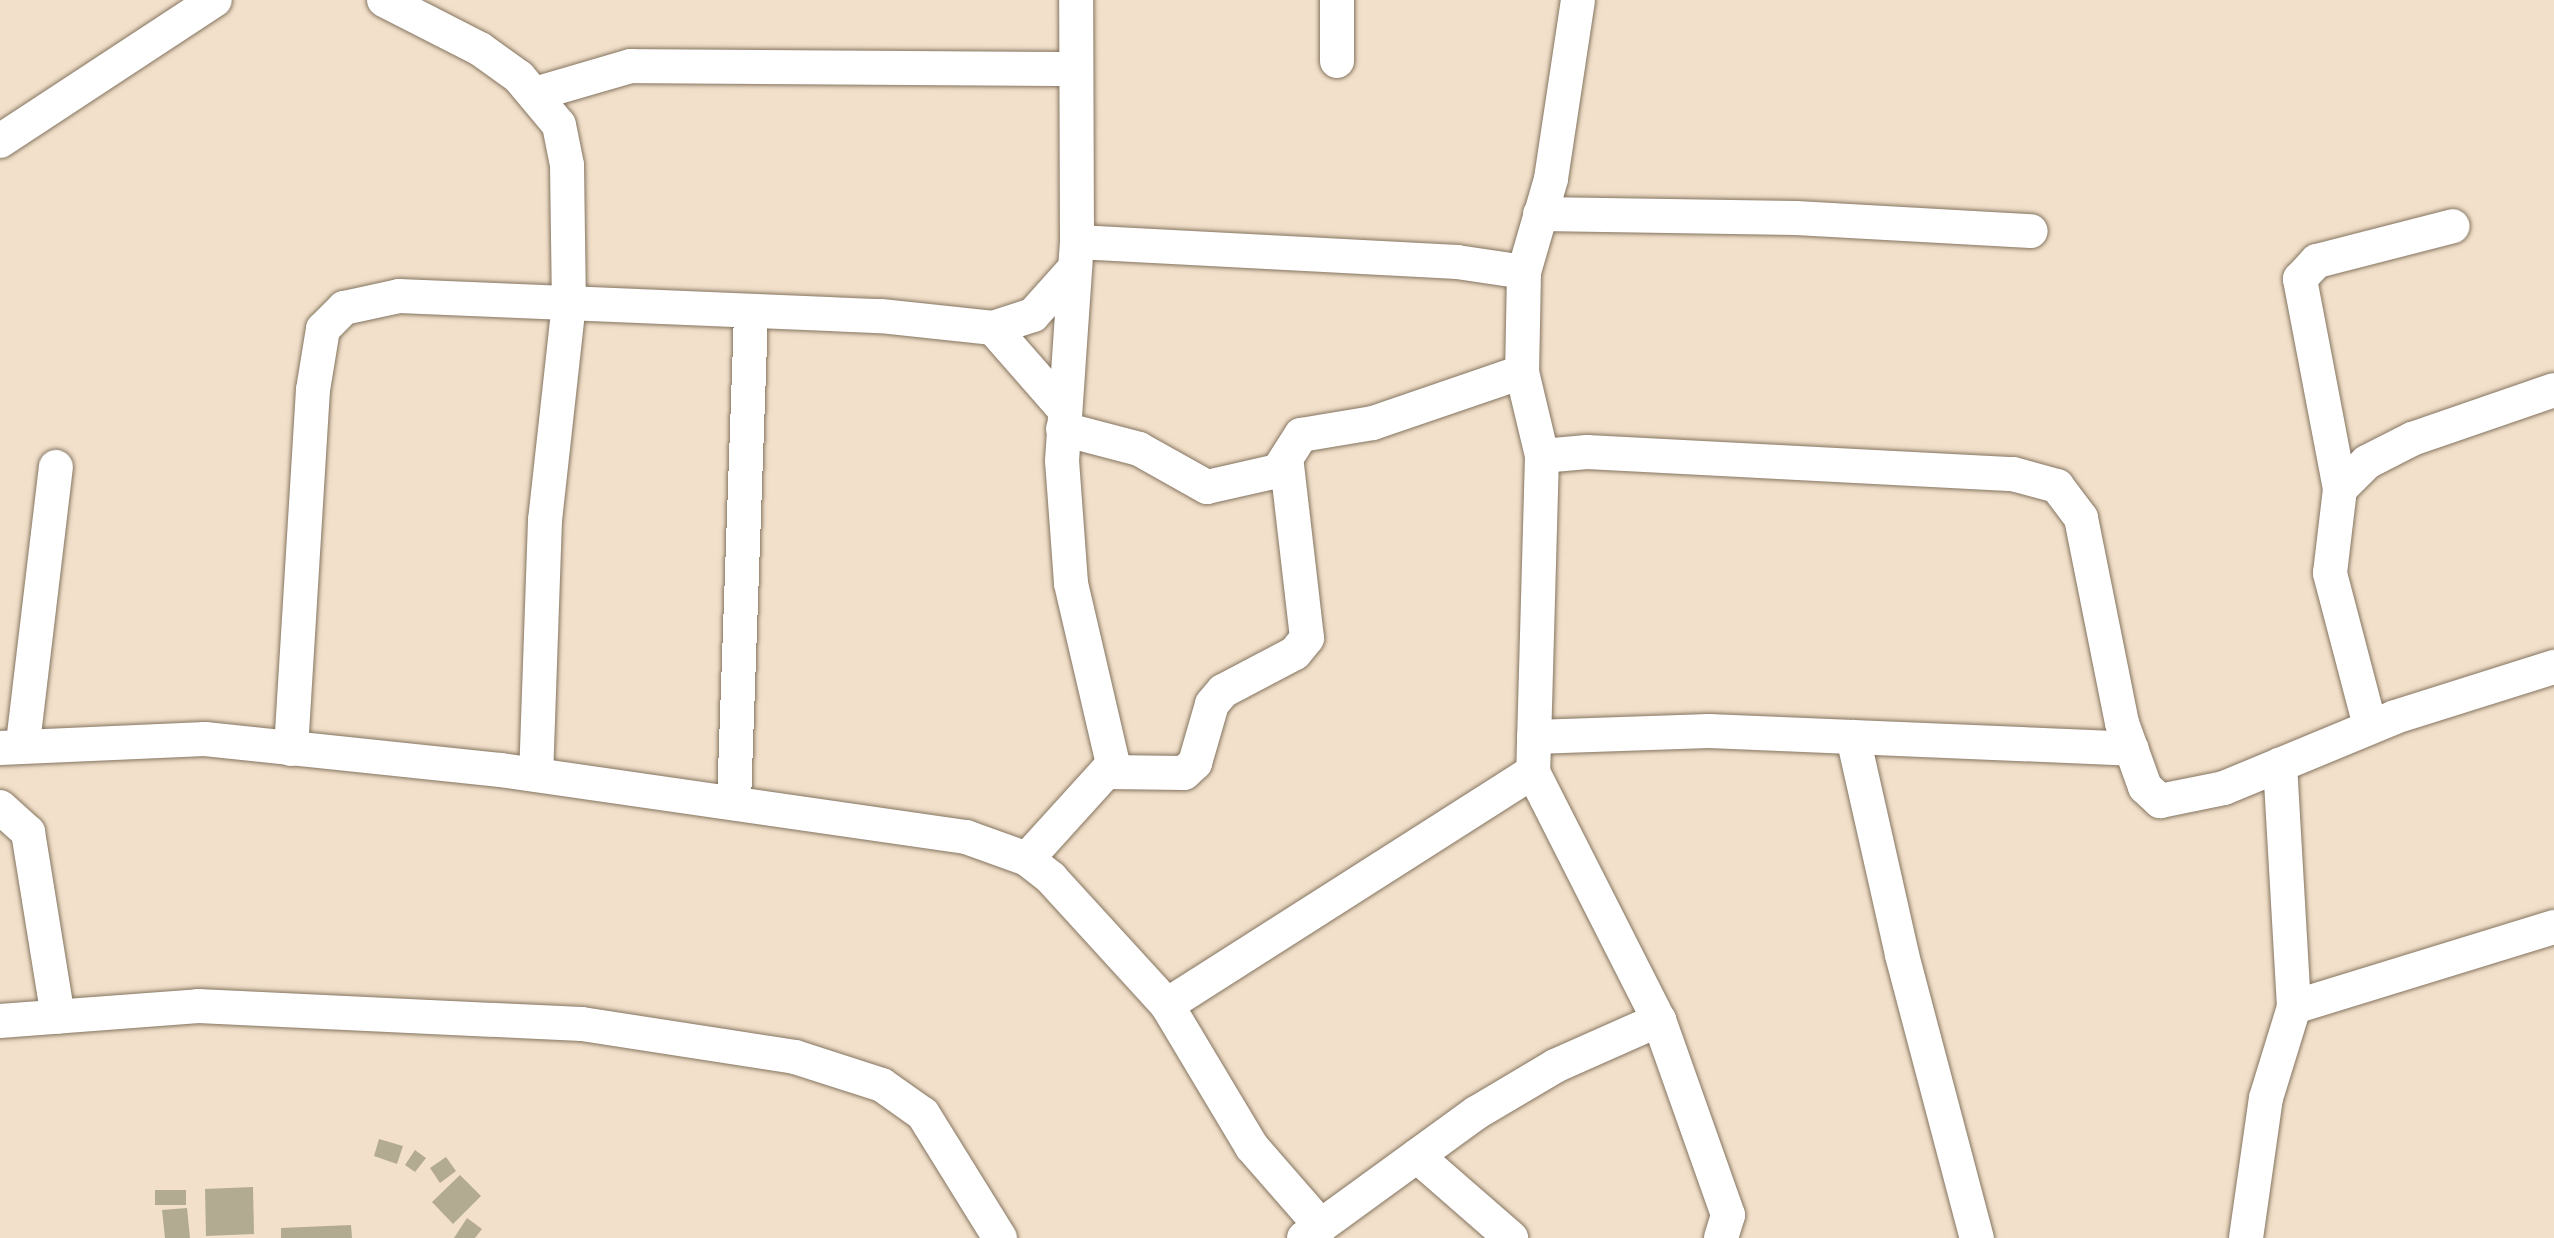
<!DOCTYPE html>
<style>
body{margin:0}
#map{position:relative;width:2554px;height:1238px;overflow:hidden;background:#f2e0ca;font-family:"DejaVu Sans",sans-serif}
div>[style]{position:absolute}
.building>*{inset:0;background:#b3aa92}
.roads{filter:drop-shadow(0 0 2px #847460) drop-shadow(0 0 2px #847460)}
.minor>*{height:34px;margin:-17px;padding:0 17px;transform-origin:17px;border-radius:17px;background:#fff}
span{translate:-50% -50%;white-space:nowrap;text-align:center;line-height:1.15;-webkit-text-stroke:8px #f2e0ca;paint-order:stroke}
</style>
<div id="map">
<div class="building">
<i style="clip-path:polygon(379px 1139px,403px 1146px,397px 1164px,374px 1156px)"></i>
<i style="clip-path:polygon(415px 1150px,426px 1158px,415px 1172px,405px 1165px)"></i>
<i style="clip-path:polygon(446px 1157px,456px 1171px,440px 1183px,430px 1168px)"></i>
<i style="clip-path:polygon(460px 1175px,481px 1196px,453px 1224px,432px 1202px)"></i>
<i style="clip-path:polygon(253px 1187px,254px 1234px,206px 1236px,205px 1189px)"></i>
<i style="clip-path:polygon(155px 1190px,186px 1190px,186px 1205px,155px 1205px)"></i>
<i style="clip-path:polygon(187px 1208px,190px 1238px,165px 1238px,162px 1210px)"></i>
<i style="clip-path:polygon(467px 1218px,482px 1229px,475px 1238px,454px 1238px)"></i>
<i style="clip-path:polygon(351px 1225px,352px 1238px,281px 1238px,281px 1228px)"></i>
</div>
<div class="roads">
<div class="minor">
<i style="left:384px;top:0;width:108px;rotate:27deg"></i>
<i style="left:480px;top:49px;width:48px;rotate:35.7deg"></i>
<i style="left:519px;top:77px;width:62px;rotate:50.2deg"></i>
<i style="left:559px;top:125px;width:41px;rotate:78.7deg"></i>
<i style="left:567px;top:165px;width:138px;rotate:89.2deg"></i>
<i style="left:569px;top:303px;width:218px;rotate:96.3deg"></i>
<i style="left:545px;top:520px;width:255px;rotate:92deg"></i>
<i style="left:1578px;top:0;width:181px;rotate:98.6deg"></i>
<i style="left:1551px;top:179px;width:97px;rotate:106.2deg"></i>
<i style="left:1524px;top:272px;width:100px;rotate:91.1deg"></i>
<i style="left:1522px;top:372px;width:86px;rotate:76.6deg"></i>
<i style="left:1542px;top:456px;width:45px;rotate:-5.1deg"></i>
<i style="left:1587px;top:452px;width:427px;rotate:3deg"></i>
<i style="left:2013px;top:474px;width:46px;rotate:15.3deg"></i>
<i style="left:2057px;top:486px;width:40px;rotate:53deg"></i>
<i style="left:2081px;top:518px;width:209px;rotate:78.7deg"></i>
<i style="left:2122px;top:723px;width:68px;rotate:70.2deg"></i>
<i style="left:2145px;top:787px;width:21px;rotate:43deg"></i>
<i style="left:2160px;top:801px;width:65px;rotate:-11.5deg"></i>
<i style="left:2224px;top:788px;width:185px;rotate:-22.5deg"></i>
<i style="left:2395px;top:717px;width:167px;rotate:-17.5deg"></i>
<i style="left:1337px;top:61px;width:61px;rotate:-90deg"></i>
<i style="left:538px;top:93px;width:97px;rotate:-16.2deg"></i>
<i style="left:631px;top:66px;width:444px;rotate:0.4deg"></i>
<i style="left:0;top:141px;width:257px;rotate:-33.3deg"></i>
<i style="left:1540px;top:214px;width:256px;rotate:0.9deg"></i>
<i style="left:1796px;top:218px;width:235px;rotate:3.2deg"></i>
<i style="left:1077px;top:242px;width:381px;rotate:3deg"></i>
<i style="left:1457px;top:262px;width:68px;rotate:8.5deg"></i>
<i style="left:993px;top:328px;width:108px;rotate:48.8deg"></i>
<i style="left:1063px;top:429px;width:79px;rotate:14.7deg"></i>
<i style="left:1139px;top:449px;width:78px;rotate:29.2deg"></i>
<i style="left:1207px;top:487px;width:73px;rotate:-12.7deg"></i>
<i style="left:1278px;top:471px;width:43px;rotate:-57.4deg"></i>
<i style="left:1301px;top:435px;width:73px;rotate:-9.5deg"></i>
<i style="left:1373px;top:423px;width:157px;rotate:-18.9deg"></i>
<i style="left:1542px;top:456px;width:316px;rotate:91.6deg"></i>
<i style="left:1533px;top:772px;width:278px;rotate:63.1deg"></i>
<i style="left:1659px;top:1020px;width:207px;rotate:70.5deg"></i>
<i style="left:1728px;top:1215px;width:24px;rotate:107deg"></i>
<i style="left:2340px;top:489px;width:214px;rotate:-100.8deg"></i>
<i style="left:2300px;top:279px;width:25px;rotate:-47deg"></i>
<i style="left:2317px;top:261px;width:140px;rotate:-14.4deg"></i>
<i style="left:2370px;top:726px;width:158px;rotate:-104.7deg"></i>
<i style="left:2330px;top:573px;width:85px;rotate:-83.2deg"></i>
<i style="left:2340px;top:489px;width:38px;rotate:-45deg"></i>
<i style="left:2367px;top:462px;width:51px;rotate:-27.1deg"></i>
<i style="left:2412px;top:439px;width:150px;rotate:-19deg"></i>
<i style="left:1534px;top:737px;width:175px;rotate:-2deg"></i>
<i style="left:1709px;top:731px;width:423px;rotate:2.4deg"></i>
<i style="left:1853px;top:737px;width:223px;rotate:77.3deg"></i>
<i style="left:1902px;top:955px;width:293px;rotate:75.2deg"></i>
<i style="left:23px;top:743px;width:278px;rotate:-83.2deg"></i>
<i style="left:0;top:748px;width:205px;rotate:-2.5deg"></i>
<i style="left:205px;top:739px;width:298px;rotate:6deg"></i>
<i style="left:501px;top:770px;width:470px;rotate:8.2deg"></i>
<i style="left:966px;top:837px;width:65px;rotate:19.8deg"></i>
<i style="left:1027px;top:859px;width:31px;rotate:38deg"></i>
<i style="left:1051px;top:878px;width:172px;rotate:47.6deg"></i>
<i style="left:1167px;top:1005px;width:165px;rotate:59.1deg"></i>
<i style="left:1252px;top:1147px;width:105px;rotate:48.9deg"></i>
<i style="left:291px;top:749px;width:360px;rotate:-86.5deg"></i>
<i style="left:313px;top:390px;width:62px;rotate:-80.7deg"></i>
<i style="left:323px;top:329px;width:30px;rotate:-45deg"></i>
<i style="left:344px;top:308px;width:56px;rotate:-12.3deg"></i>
<i style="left:399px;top:296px;width:482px;rotate:2.4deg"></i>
<i style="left:881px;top:316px;width:113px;rotate:6.1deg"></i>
<i style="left:993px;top:328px;width:42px;rotate:-18deg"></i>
<i style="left:1033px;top:315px;width:63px;rotate:-48.2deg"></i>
<i style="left:1108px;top:772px;width:76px;rotate:0.8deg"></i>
<i style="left:1184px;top:773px;width:15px;rotate:-42deg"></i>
<i style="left:1195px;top:763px;width:61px;rotate:-73.9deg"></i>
<i style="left:1212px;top:704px;width:17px;rotate:-50deg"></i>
<i style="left:1223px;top:691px;width:81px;rotate:-27.8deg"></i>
<i style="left:1295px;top:653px;width:19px;rotate:-51deg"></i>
<i style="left:1307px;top:638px;width:174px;rotate:-96.6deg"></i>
<i style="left:734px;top:801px;width:490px;rotate:-88deg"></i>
<i style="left:0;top:807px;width:38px;rotate:42deg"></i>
<i style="left:28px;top:832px;width:187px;rotate:80.8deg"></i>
<i style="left:1027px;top:859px;width:128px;rotate:-47.8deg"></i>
<i style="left:1113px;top:764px;width:186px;rotate:-103.1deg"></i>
<i style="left:1071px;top:583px;width:122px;rotate:-94.2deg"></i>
<i style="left:1062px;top:461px;width:220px;rotate:-86.1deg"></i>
<i style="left:1077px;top:242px;width:242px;rotate:-90.2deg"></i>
<i style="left:1167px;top:1005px;width:434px;rotate:-32.5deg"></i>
<i style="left:2294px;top:1007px;width:272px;rotate:-17.1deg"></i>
<i style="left:0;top:1021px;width:199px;rotate:-4.3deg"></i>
<i style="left:198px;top:1006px;width:384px;rotate:2.7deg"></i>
<i style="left:582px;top:1024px;width:216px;rotate:8.8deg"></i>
<i style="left:795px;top:1057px;width:91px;rotate:17.8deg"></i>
<i style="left:882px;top:1085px;width:50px;rotate:35.3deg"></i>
<i style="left:923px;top:1114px;width:146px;rotate:58.2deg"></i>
<i style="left:1417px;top:1156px;width:125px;rotate:41.1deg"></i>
<i style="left:1304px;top:1238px;width:213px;rotate:-36deg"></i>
<i style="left:1476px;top:1113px;width:92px;rotate:-30.7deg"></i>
<i style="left:1555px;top:1066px;width:114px;rotate:-23.9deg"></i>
<i style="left:2246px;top:1238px;width:141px;rotate:-81.9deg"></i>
<i style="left:2266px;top:1098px;width:95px;rotate:-72.9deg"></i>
<i style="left:2294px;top:1007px;width:243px;rotate:-93.3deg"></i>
</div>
</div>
</div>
